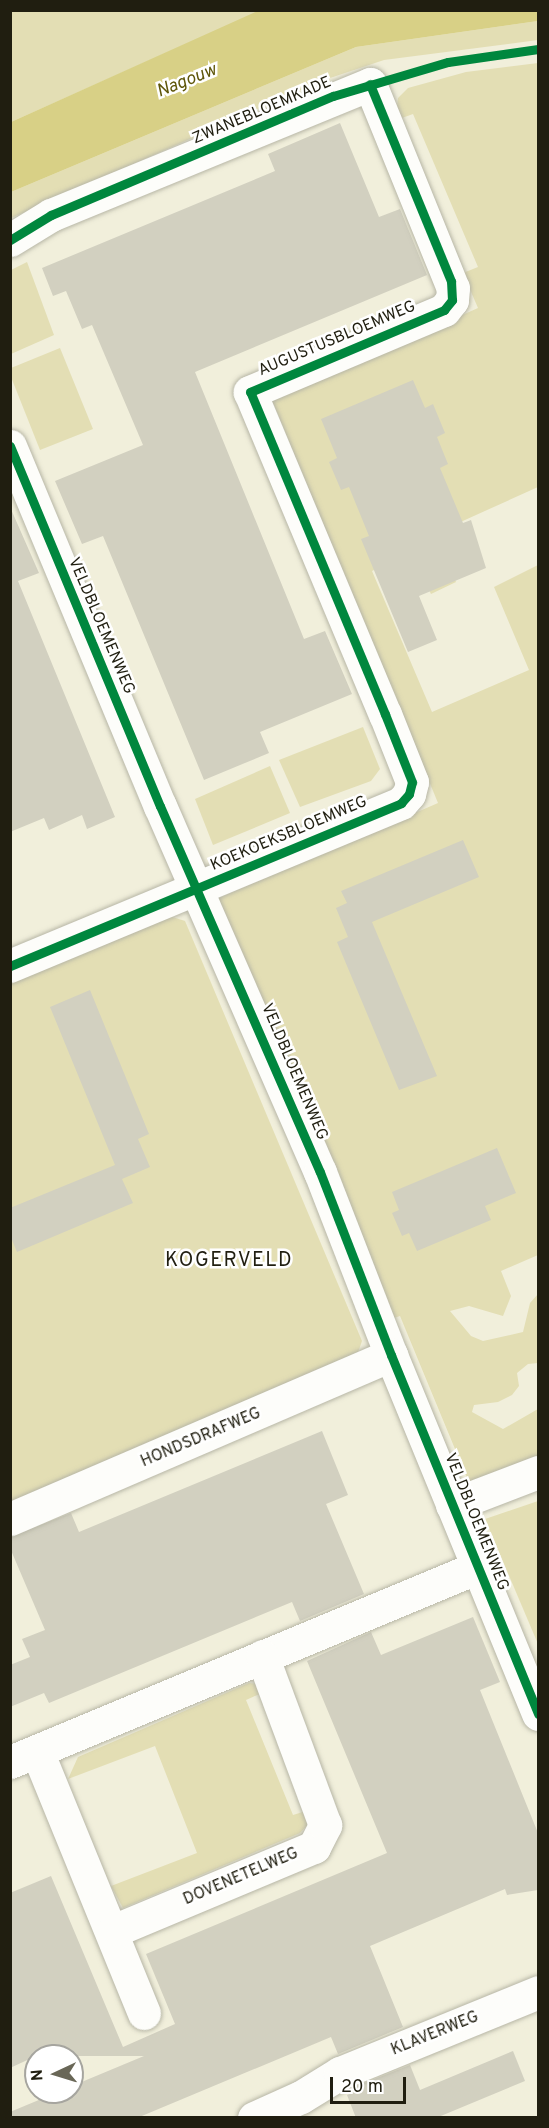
<!DOCTYPE html>
<style>
body{margin:0}
#map{position:relative;width:549px;height:2128px;overflow:hidden;background:#f1efdb;font-family:Overpass,sans-serif}
div>[style]{position:absolute}
.green>*{inset:0;background:#e3deb4}
.water>*{inset:0;background:#d8d086}
.building>*{inset:0;background:#d2d0c0}
.roads{filter:drop-shadow(0 0 2px #b7b6a6) drop-shadow(0 0 2px #b7b6a6)}
.minor>*{height:33px;margin:-16.5px;padding:0 16.5px;transform-origin:16.5px;border-radius:16.5px;background:#fdfdfa}
.cycleway>*{height:9px;margin:-4.5px;padding:0 4.5px;transform-origin:4.5px;border-radius:4.5px;background:#00873e}
span{translate:-50% -50%;white-space:nowrap;text-align:center;line-height:1.15;-webkit-text-stroke:5px #fff;paint-order:stroke}
.street-label{font-size:16px;color:#201e10}
.water-label{font-size:18px;color:#5e5609;font-style:italic}
.quarter-label{font-size:20px;color:#201e10;letter-spacing:1.5px}
.frame{position:absolute;inset:0;border:12px solid #201e10;pointer-events:none}
.north{position:absolute;left:24px;top:2044px;width:60px;height:60px;box-sizing:border-box;background:#fff;border:2px solid #a6a59f;border-radius:50%;rotate:266deg;font-size:16px;font-weight:700;line-height:24px;text-align:center;color:#201e10}
.north::after{content:'';display:block;margin:auto;width:21px;height:27px;background:#696757;clip-path:polygon(50% 0,100% 100%,50% 72%,0 100%)}
.scale{position:absolute;left:330px;top:2077px;width:76px;height:27px;box-sizing:border-box;border:3px solid #201e10;border-top:0;padding-left:8px;font-size:18px;line-height:21px;white-space:nowrap;color:#201e10;-webkit-text-stroke:4px #fff;paint-order:stroke}
</style>
<div id="map">
<div class="green">
<i style="clip-path:polygon(10px 11px,260px 11px,11px 122px)"></i>
<i style="clip-path:polygon(538px 21px,538px 40px,384px 60px,321px 81px,11px 218px,11px 192px,356px 47px)"></i>
<i style="clip-path:polygon(538px 63px,538px 487px,434px 534px,456px 582px,431px 594px,408px 546px,399px 558px,372px 571px,432px 712px,529px 670px,494px 587px,538px 565px,538px 1255px,501px 1271px,511px 1296px,503px 1316px,469px 1306px,450px 1311px,471px 1336px,483px 1341px,523px 1332px,530px 1303px,538px 1294px,538px 1363px,528px 1364px,517px 1373px,519px 1386px,512px 1395px,498px 1402px,474px 1405px,472px 1412px,503px 1429px,538px 1409px,538px 1462px,472px 1490px,400px 1316px,394px 1318px,217px 899px,438px 803px,272px 400px,478px 308px,463px 273px,478px 267px,413px 114px,402px 118px,397px 107px,398px 98px,408px 88px,466px 72px)"></i>
<i style="clip-path:polygon(27px 262px,54px 335px,11px 354px,11px 270px)"></i>
<i style="clip-path:polygon(60px 348px,93px 429px,40px 450px,11px 377px,11px 368px)"></i>
<i style="clip-path:polygon(363px 727px,380px 769px,371px 781px,300px 807px,279px 760px)"></i>
<i style="clip-path:polygon(270px 766px,290px 813px,213px 845px,195px 799px)"></i>
<i style="clip-path:polygon(163px 914px,185px 921px,362px 1341px,356px 1358px,11px 1504px,11px 979px)"></i>
<i style="clip-path:polygon(538px 1501px,538px 1644px,485px 1519px)"></i>
<i style="clip-path:polygon(249px 1683px,259px 1684px,264px 1692px,246px 1700px,293px 1815px,309px 1810px,313px 1819px,300px 1833px,123px 1908px,111px 1886px,197px 1853px,155px 1746px,68px 1779px,78px 1757px)"></i>
</div>
<div class="water">
<i style="clip-path:polygon(260px 10px,538px 10px,538px 21px,356px 47px,11px 192px,11px 122px)"></i>
</div>
<div class="building">
<i style="clip-path:polygon(340px 123px,379px 217px,400px 209px,427px 275px,195px 372px,304px 639px,325px 631px,352px 694px,260px 732px,269px 753px,204px 780px,103px 536px,82px 544px,55px 481px,143px 445px,92px 325px,82px 329px,66px 291px,53px 296px,42px 268px,275px 171px,268px 154px)"></i>
<i style="clip-path:polygon(413px 380px,425px 408px,433px 404px,445px 433px,437px 437px,448px 464px,440px 468px,463px 523px,471px 520px,486px 568px,419px 596px,437px 640px,408px 652px,361px 539px,369px 536px,349px 487px,341px 490px,329px 462px,337px 458px,321px 419px)"></i>
<i style="clip-path:polygon(10px 507px,39px 573px,18px 581px,115px 817px,87px 829px,82px 815px,49px 830px,44px 818px,10px 832px)"></i>
<i style="clip-path:polygon(463px 840px,479px 877px,372px 922px,437px 1076px,399px 1090px,337px 942px,348px 937px,336px 908px,347px 903px,341px 891px)"></i>
<i style="clip-path:polygon(90px 990px,149px 1134px,138px 1139px,150px 1167px,122px 1179px,133px 1203px,17px 1252px,10px 1235px,10px 1208px,115px 1165px,50px 1007px)"></i>
<i style="clip-path:polygon(497px 1148px,516px 1193px,485px 1206px,491px 1220px,417px 1251px,409px 1233px,402px 1236px,392px 1213px,399px 1210px,392px 1192px)"></i>
<i style="clip-path:polygon(322px 1431px,348px 1495px,326px 1504px,364px 1594px,300px 1621px,292px 1602px,49px 1703px,44px 1693px,10px 1707px,10px 1665px,30px 1657px,22px 1639px,45px 1630px,10px 1548px,10px 1537px,71px 1513px,79px 1532px)"></i>
<i style="clip-path:polygon(473px 1617px,500px 1682px,480px 1690px,538px 1833px,538px 1890px,507px 1895px,505px 1889px,370px 1946px,403px 2027px,338px 2054px,331px 2037px,137px 2118px,10px 2118px,10px 2112px,58px 2092px,72px 2092px,72px 2086px,144px 2056px,36px 2056px,10px 2068px,10px 1893px,51px 1876px,123px 2047px,175px 2024px,146px 1954px,387px 1853px,307px 1661px,371px 1632px,381px 1655px)"></i>
<i style="clip-path:polygon(513px 2051px,525px 2081px,436px 2118px,356px 2118px,347px 2095px,354px 2092px,352px 2088px,410px 2065px,420px 2090px)"></i>
</div>
<div class="roads">
<div class="minor">
<i style="left:10px;top:240px;width:48px;rotate:-31.4deg"></i>
<i style="left:51px;top:215px;width:345px;rotate:-22.3deg"></i>
<i style="left:370px;top:84px;width:220px;rotate:67.9deg"></i>
<i style="left:453px;top:288px;width:12px;rotate:95deg"></i>
<i style="left:452px;top:300px;width:13px;rotate:129deg"></i>
<i style="left:444px;top:310px;width:211px;rotate:157.1deg"></i>
<i style="left:250px;top:392px;width:349px;rotate:67.3deg"></i>
<i style="left:385px;top:714px;width:73px;rotate:68.3deg"></i>
<i style="left:412px;top:782px;width:12px;rotate:104deg"></i>
<i style="left:409px;top:794px;width:12px;rotate:132deg"></i>
<i style="left:401px;top:803px;width:424px;rotate:157.4deg"></i>
<i style="left:10px;top:446px;width:390px;rotate:67.4deg"></i>
<i style="left:160px;top:806px;width:399px;rotate:66.4deg"></i>
<i style="left:320px;top:1172px;width:196px;rotate:68.8deg"></i>
<i style="left:391px;top:1355px;width:388px;rotate:67.7deg"></i>
<i style="left:452px;top:1505px;width:92px;rotate:-21deg"></i>
<i style="left:10px;top:1519px;width:415px;rotate:-23.3deg"></i>
<i style="left:37px;top:1751px;width:283px;rotate:67.8deg"></i>
<i style="left:10px;top:1762px;width:507px;rotate:-22.62deg"></i>
<i style="left:113px;top:1931px;width:218px;rotate:-22.7deg"></i>
<i style="left:314px;top:1847px;width:25px;rotate:-63deg"></i>
<i style="left:325px;top:1825px;width:180px;rotate:-110.4deg"></i>
<i style="left:254px;top:2118px;width:51px;rotate:-24.1deg"></i>
<i style="left:301px;top:2097px;width:46px;rotate:-31.6deg"></i>
<i style="left:340px;top:2073px;width:214px;rotate:-22.2deg"></i>
</div>
</div>
<div class="cycleway">
<i style="left:10px;top:240px;width:48px;rotate:-31.4deg"></i>
<i style="left:51px;top:215px;width:306px;rotate:-22.9deg"></i>
<i style="left:333px;top:96px;width:120px;rotate:-16.5deg"></i>
<i style="left:448px;top:62px;width:91px;rotate:-8.2deg"></i>
<i style="left:10px;top:446px;width:390px;rotate:67.4deg"></i>
<i style="left:160px;top:806px;width:399px;rotate:66.4deg"></i>
<i style="left:320px;top:1172px;width:196px;rotate:68.8deg"></i>
<i style="left:391px;top:1355px;width:388px;rotate:67.7deg"></i>
<i style="left:10px;top:966px;width:424px;rotate:-22.6deg"></i>
<i style="left:401px;top:803px;width:12px;rotate:-48deg"></i>
<i style="left:409px;top:794px;width:12px;rotate:-76deg"></i>
<i style="left:412px;top:782px;width:73px;rotate:-111.7deg"></i>
<i style="left:385px;top:714px;width:349px;rotate:-112.7deg"></i>
<i style="left:250px;top:392px;width:211px;rotate:-22.9deg"></i>
<i style="left:444px;top:310px;width:13px;rotate:-51deg"></i>
<i style="left:452px;top:300px;width:19px;rotate:-93deg"></i>
<i style="left:451px;top:281px;width:213px;rotate:-112.4deg"></i>
</div>
<div class="street-label">
<span style="left:262px;top:111px;rotate:-23deg">ZWANEBLOEMKADE</span>
<span style="left:337px;top:339px;rotate:-23deg">AUGUSTUSBLOEMWEG</span>
<span style="left:101px;top:626px;rotate:67deg">VELDBLOEMENWEG</span>
<span style="left:289px;top:834px;rotate:-23deg">KOEKOEKSBLOEMWEG</span>
<span style="left:294px;top:1072px;rotate:67deg">VELDBLOEMENWEG</span>
<span style="left:201px;top:1438px;rotate:-23deg">HONDSDRAFWEG</span>
<span style="left:476px;top:1522px;rotate:68deg">VELDBLOEMENWEG</span>
<span style="left:241px;top:1877px;rotate:-23deg">DOVENETELWEG</span>
<span style="left:435px;top:2034px;rotate:-22deg">KLAVERWEG</span>
</div>
<div class="water-label">
<span style="left:187px;top:82px;rotate:-22deg">Nagouw</span>
</div>
<div class="quarter-label">
<span style="left:229px;top:1261px">KOGERVELD</span>
</div>
<div class="frame"></div>
<div class="north">N</div>
<div class="scale">20 m</div>
</div>
